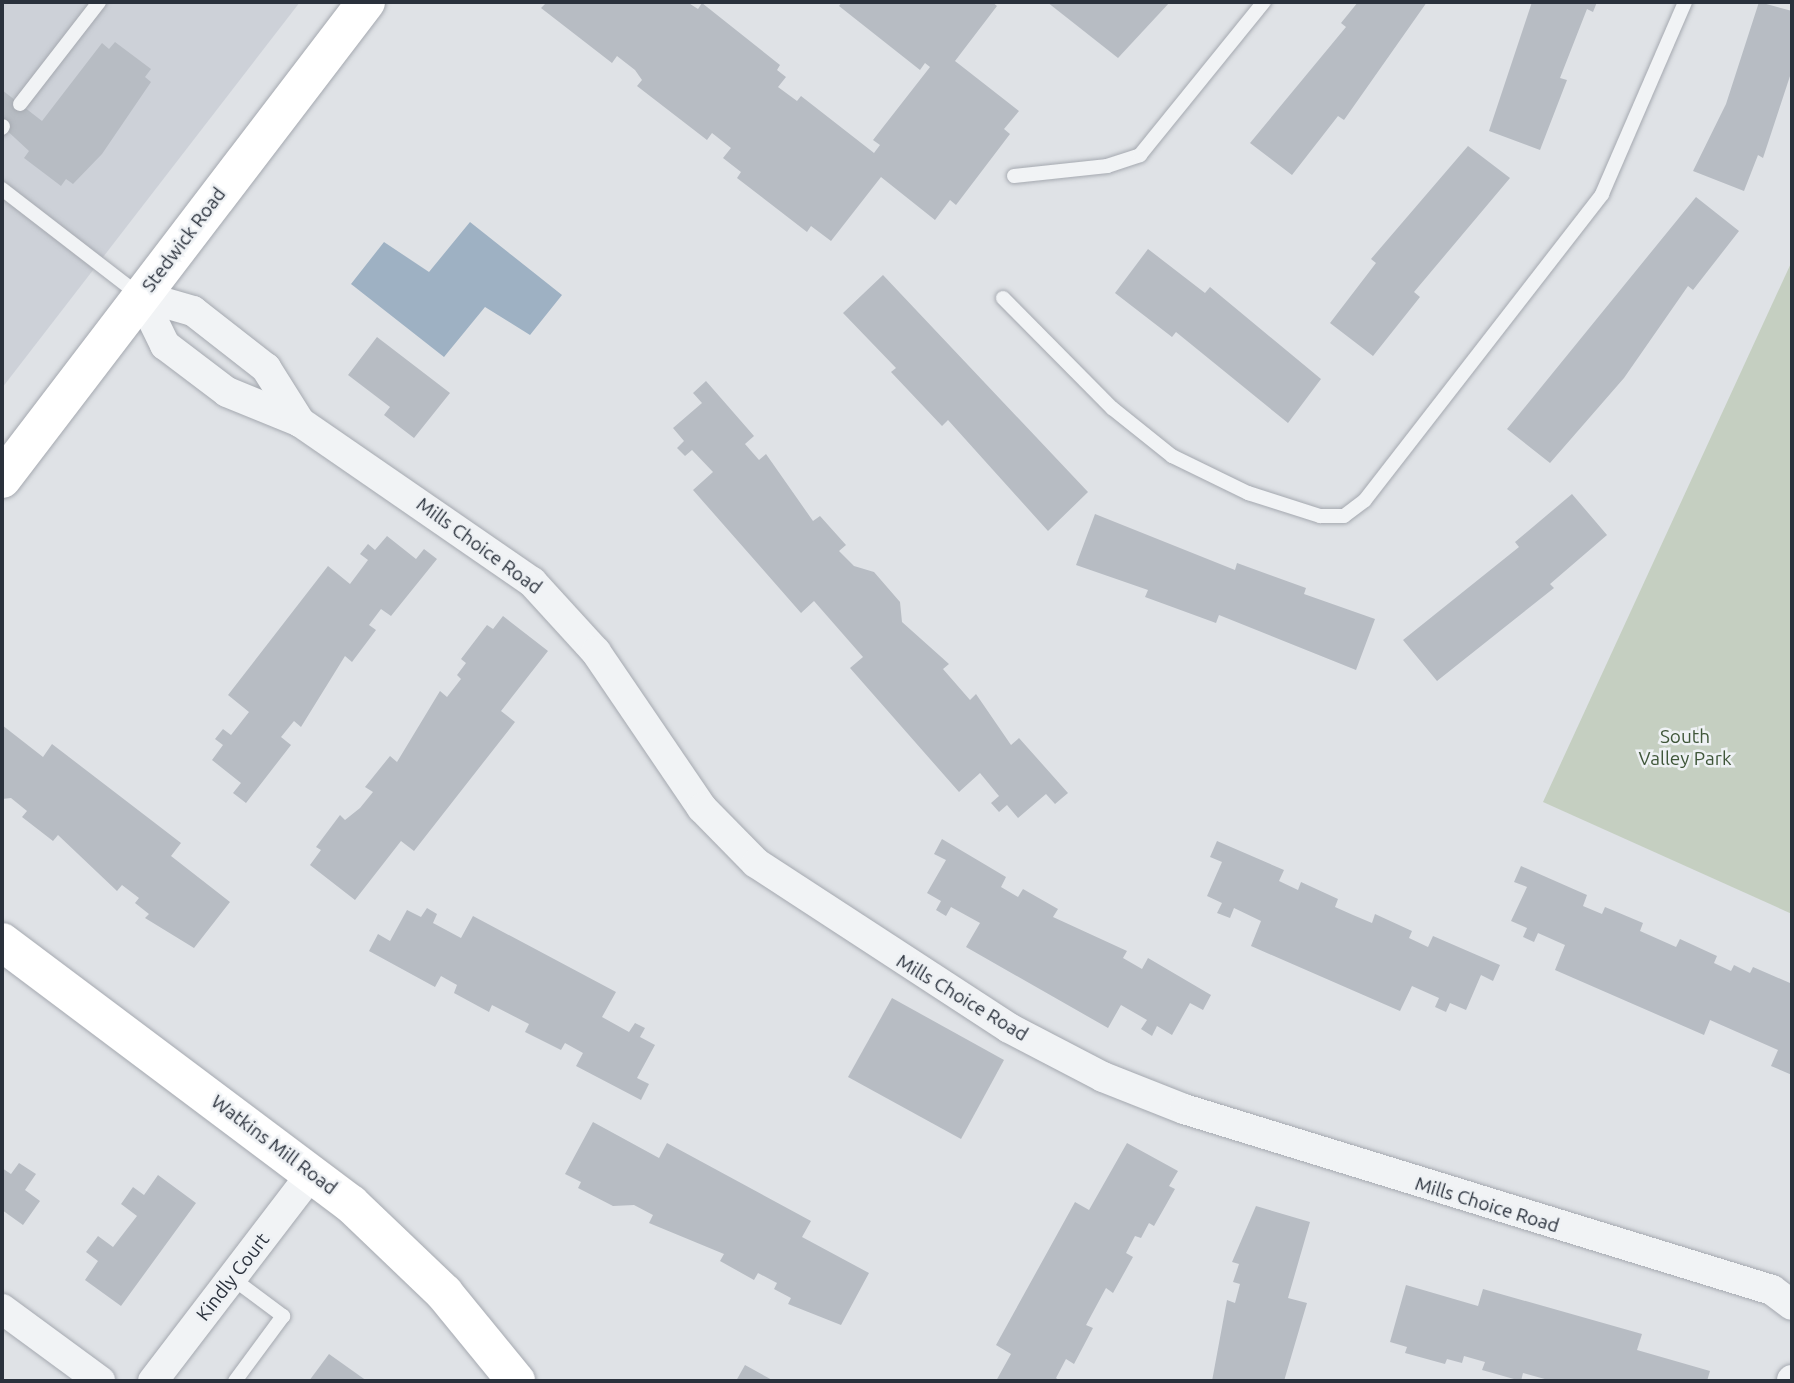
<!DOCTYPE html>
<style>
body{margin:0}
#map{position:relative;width:1794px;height:1383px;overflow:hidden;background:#dfe2e6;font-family:Ubuntu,sans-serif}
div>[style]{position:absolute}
.built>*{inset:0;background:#cdd1d8}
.green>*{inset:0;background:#c5cfc1}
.water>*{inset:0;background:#9eb1c3}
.building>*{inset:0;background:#b7bcc3}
.roads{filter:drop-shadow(0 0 2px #a5a9b0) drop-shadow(0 0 2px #a5a9b0)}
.lane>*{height:14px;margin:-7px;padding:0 7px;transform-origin:7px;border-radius:7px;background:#f1f3f5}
.street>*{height:30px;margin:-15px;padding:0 15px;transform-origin:15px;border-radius:15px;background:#f1f3f5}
.secondary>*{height:38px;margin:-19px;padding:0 19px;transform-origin:19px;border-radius:19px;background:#fff}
span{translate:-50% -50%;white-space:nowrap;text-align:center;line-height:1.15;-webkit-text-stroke:5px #eef1f4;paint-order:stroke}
.street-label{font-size:19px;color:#2a313c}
.park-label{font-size:19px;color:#3f5639}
.frame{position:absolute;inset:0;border:4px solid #2a313c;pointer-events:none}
</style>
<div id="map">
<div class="built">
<i style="clip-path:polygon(2px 2px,300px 2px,2px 388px)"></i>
</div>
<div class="green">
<i style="clip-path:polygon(1792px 261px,1792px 914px,1543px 802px)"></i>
</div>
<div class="water">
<i style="clip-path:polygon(470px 222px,562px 295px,530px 335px,485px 307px,444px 357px,351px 284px,384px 242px,429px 272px)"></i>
</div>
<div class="building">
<i style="clip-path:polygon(547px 2px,687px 2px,698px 9px,702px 3px,780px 65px,777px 70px,786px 77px,778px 87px,797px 101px,801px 96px,874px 153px,880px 145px,873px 140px,930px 67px,925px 63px,920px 70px,839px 6px,842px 2px,992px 2px,997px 6px,955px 61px,1019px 111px,1004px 129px,1010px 134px,956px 205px,950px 200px,935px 220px,881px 177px,831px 241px,811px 226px,807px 232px,737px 178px,741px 172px,723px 158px,731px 148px,712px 133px,707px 140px,637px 86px,642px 80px,635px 70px,617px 56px,612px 63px,541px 8px)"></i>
<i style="clip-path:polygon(1047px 2px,1170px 2px,1118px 58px)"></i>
<i style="clip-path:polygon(1358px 2px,1427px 2px,1344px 120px,1338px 116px,1292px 175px,1250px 143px,1346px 27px,1341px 23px)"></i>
<i style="clip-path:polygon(1532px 2px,1597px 2px,1593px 12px,1587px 9px,1560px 78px,1567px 80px,1540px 150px,1489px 131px)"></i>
<i style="clip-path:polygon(1759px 2px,1792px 11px,1792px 70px,1763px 158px,1758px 155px,1744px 191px,1693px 171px,1726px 104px)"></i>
<i style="clip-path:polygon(115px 42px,151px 69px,145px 77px,151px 82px,102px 154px,73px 184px,66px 179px,61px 186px,24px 158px,29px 151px,2px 126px,2px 90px,42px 121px,102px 43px,109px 49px)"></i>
<i style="clip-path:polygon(1468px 146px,1510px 178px,1414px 292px,1420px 297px,1373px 356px,1330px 323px,1376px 263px,1371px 259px)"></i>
<i style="clip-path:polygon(1696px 197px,1739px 231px,1693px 290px,1688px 286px,1624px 378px,1550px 463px,1507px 429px)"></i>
<i style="clip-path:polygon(1148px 249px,1205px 293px,1210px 287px,1321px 379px,1288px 423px,1176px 332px,1172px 337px,1115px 293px)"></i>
<i style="clip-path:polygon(883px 275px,1088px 492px,1048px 531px,948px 420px,942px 426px,891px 372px,896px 368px,843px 313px)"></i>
<i style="clip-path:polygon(377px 337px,450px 393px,414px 438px,384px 415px,390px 407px,348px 375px)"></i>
<i style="clip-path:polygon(706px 381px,754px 436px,745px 444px,759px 460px,766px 454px,813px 521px,820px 516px,846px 545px,839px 551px,854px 566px,874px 572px,900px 602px,902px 622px,949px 664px,943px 669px,970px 700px,976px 694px,1011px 745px,1019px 738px,1068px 793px,1055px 804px,1046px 794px,1018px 818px,1007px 805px,999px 812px,991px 803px,999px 796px,980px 773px,959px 792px,850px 668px,863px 657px,814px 601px,801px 613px,693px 490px,713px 472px,692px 450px,685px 456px,677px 448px,684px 441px,673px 428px,702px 403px,693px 393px)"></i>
<i style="clip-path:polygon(1572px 494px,1607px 535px,1550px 584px,1554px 588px,1437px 681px,1403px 640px,1519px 547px,1515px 542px)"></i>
<i style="clip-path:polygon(1095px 514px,1235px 570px,1237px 563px,1306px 588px,1304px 594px,1375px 619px,1356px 670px,1219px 615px,1216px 623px,1145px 597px,1148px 590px,1076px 565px)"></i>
<i style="clip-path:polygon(387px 536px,416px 559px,424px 549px,437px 559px,391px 616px,381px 609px,369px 625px,376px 630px,352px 662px,345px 656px,301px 727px,294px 721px,281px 737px,291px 745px,246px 803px,233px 793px,241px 783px,212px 760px,223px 745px,215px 739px,223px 729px,231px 735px,249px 712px,228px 695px,328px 566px,350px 584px,368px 560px,360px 554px,368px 544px,375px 550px)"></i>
<i style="clip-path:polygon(503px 616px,548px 651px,501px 711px,515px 722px,414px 851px,401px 841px,355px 900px,310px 865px,321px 850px,316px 847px,340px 815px,345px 820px,360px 808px,373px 792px,365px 787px,390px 756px,397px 762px,440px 691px,447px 697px,461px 679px,457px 675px,466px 663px,461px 659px,487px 625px,493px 629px)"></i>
<i style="clip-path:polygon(2px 725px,43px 757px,52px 744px,181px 843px,171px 856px,230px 902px,194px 948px,145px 918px,149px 914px,135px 903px,139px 898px,122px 885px,117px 891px,58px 835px,53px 841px,22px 817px,27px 811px,11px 798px,2px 799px)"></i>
<i style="clip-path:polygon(942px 839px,1006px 877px,1001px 887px,1018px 897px,1023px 889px,1058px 909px,1053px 917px,1127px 951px,1123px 958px,1142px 969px,1148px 958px,1211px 995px,1203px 1010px,1190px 1003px,1172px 1035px,1157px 1026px,1152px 1036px,1141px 1029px,1147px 1020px,1121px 1005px,1108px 1028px,966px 947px,980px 923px,951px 907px,946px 916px,936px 910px,941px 901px,927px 893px,946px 860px,934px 854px)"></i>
<i style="clip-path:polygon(1217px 841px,1284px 870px,1279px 881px,1298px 890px,1301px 882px,1338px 899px,1335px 907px,1353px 915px,1372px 923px,1375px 914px,1412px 931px,1409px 938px,1428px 947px,1433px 936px,1500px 965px,1493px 981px,1481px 975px,1466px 1010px,1450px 1003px,1446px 1012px,1435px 1007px,1439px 998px,1412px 986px,1400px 1011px,1251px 946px,1261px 921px,1234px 908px,1230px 918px,1217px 913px,1222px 903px,1207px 896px,1222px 862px,1210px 857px)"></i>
<i style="clip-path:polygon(1521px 866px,1587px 895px,1583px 906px,1602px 914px,1605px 907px,1643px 923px,1640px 931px,1676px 947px,1680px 939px,1717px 956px,1714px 963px,1731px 971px,1734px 965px,1750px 973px,1753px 967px,1790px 983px,1792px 1075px,1771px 1066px,1778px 1050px,1710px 1020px,1704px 1035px,1555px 970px,1565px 945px,1538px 933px,1534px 942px,1523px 937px,1527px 928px,1511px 921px,1527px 887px,1514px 882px)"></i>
<i style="clip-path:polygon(427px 908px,437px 914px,433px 923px,461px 938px,473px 916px,616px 992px,602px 1017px,629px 1032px,635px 1023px,645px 1028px,640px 1037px,655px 1045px,637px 1078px,649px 1084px,641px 1100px,576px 1066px,583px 1053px,565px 1043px,561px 1050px,525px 1032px,529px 1024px,492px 1005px,489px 1012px,454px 993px,457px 985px,441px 976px,435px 987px,369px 951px,378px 934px,390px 941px,407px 910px,421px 917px)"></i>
<i style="clip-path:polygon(892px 998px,1004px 1060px,961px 1139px,848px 1077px)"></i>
<i style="clip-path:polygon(593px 1122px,659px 1158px,667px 1143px,811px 1221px,802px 1237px,869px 1273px,841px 1325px,788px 1304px,791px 1298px,774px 1289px,777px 1283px,758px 1273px,754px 1280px,720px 1261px,724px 1254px,649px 1223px,653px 1215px,634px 1205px,613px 1206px,578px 1188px,581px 1182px,565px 1174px)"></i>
<i style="clip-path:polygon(1127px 1143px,1178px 1171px,1169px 1186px,1175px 1189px,1154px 1226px,1149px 1223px,1141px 1238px,1135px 1236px,1126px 1253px,1133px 1257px,1113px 1293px,1106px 1288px,1086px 1325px,1093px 1328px,1074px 1364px,1066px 1359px,1056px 1378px,1060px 1381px,996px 1381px,1011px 1354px,996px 1345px,1075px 1202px,1089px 1210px)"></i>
<i style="clip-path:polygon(19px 1163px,36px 1174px,25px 1190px,40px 1201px,23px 1225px,2px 1210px,2px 1168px,11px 1174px)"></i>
<i style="clip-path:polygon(158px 1175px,196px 1203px,121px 1306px,85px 1280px,98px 1261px,86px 1252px,98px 1236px,113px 1247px,137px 1216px,121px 1204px,133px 1187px,144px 1195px)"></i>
<i style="clip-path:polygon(1256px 1206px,1310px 1222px,1288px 1298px,1307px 1303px,1284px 1381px,1212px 1381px,1227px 1300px,1235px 1303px,1240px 1284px,1233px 1282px,1239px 1264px,1232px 1262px)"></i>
<i style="clip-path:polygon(1406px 1285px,1478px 1306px,1483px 1289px,1642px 1334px,1637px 1350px,1710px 1371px,1707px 1381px,1552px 1381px,1523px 1373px,1521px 1381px,1482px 1370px,1485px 1362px,1464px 1356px,1462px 1363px,1447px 1359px,1445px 1364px,1405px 1353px,1407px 1347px,1390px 1342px)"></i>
<i style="clip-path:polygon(329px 1354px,367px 1381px,309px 1381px)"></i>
<i style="clip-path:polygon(745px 1365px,774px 1381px,736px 1381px)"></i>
</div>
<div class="roads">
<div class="lane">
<i style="left:20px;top:104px;width:129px;rotate:-52.2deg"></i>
<i style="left:2px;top:128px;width:2px;rotate:-63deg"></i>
<i style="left:1014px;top:176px;width:94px;rotate:-6.1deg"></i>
<i style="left:1107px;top:166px;width:35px;rotate:-18deg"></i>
<i style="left:1140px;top:155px;width:197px;rotate:-51deg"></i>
<i style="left:2px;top:189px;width:173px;rotate:37.7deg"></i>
<i style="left:1003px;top:298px;width:155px;rotate:45.3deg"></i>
<i style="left:1112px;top:408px;width:77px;rotate:38.7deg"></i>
<i style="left:1172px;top:456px;width:85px;rotate:26deg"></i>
<i style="left:1248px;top:493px;width:76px;rotate:17.7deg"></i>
<i style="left:1320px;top:516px;width:24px"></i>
<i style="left:1344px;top:516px;width:26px;rotate:-37deg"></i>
<i style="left:1365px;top:500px;width:387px;rotate:-52.2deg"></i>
<i style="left:1602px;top:194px;width:209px;rotate:-66.6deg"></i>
<i style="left:232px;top:1278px;width:64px;rotate:36.7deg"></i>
<i style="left:283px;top:1316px;width:81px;rotate:126.4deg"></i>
</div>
<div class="street">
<i style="left:141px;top:296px;width:55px;rotate:63.9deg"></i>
<i style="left:165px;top:345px;width:78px;rotate:37.2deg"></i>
<i style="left:227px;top:392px;width:79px;rotate:22.3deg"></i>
<i style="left:300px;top:422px;width:282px;rotate:34.6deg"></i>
<i style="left:532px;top:582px;width:95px;rotate:47.6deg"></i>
<i style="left:596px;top:652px;width:189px;rotate:55.8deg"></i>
<i style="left:702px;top:808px;width:77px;rotate:45.5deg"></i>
<i style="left:756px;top:863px;width:302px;rotate:33.1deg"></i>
<i style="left:1009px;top:1028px;width:106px;rotate:27.5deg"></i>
<i style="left:1103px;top:1077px;width:87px;rotate:21.6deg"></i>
<i style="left:1184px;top:1109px;width:615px;rotate:17.11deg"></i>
<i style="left:1772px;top:1290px;width:25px;rotate:37deg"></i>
<i style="left:141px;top:296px;width:54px;rotate:16.1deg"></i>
<i style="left:193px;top:311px;width:93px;rotate:38deg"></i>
<i style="left:266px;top:368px;width:64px;rotate:57.8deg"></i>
<i style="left:2px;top:1309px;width:122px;rotate:36.3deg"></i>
<i style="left:153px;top:1381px;width:263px;rotate:-52.6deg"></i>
<i style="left:1792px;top:1381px;width:1px;rotate:-90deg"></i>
</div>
<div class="secondary">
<i style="left:2px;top:479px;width:600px;rotate:-52.65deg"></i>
<i style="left:2px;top:942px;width:436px;rotate:36.9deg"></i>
<i style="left:351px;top:1204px;width:129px;rotate:43.7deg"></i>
<i style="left:444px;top:1293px;width:114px;rotate:50.7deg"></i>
</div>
</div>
<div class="street-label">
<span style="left:184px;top:240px;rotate:-53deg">Stedwick Road</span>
<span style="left:479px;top:546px;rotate:36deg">Mills Choice Road</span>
<span style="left:962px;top:998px;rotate:31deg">Mills Choice Road</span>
<span style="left:274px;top:1145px;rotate:37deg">Watkins Mill Road</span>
<span style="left:1487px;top:1205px;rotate:17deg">Mills Choice Road</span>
<span style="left:233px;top:1277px;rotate:-52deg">Kindly Court</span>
</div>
<div class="park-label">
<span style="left:1685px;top:748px">South<br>Valley Park</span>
</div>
<div class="frame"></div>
</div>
